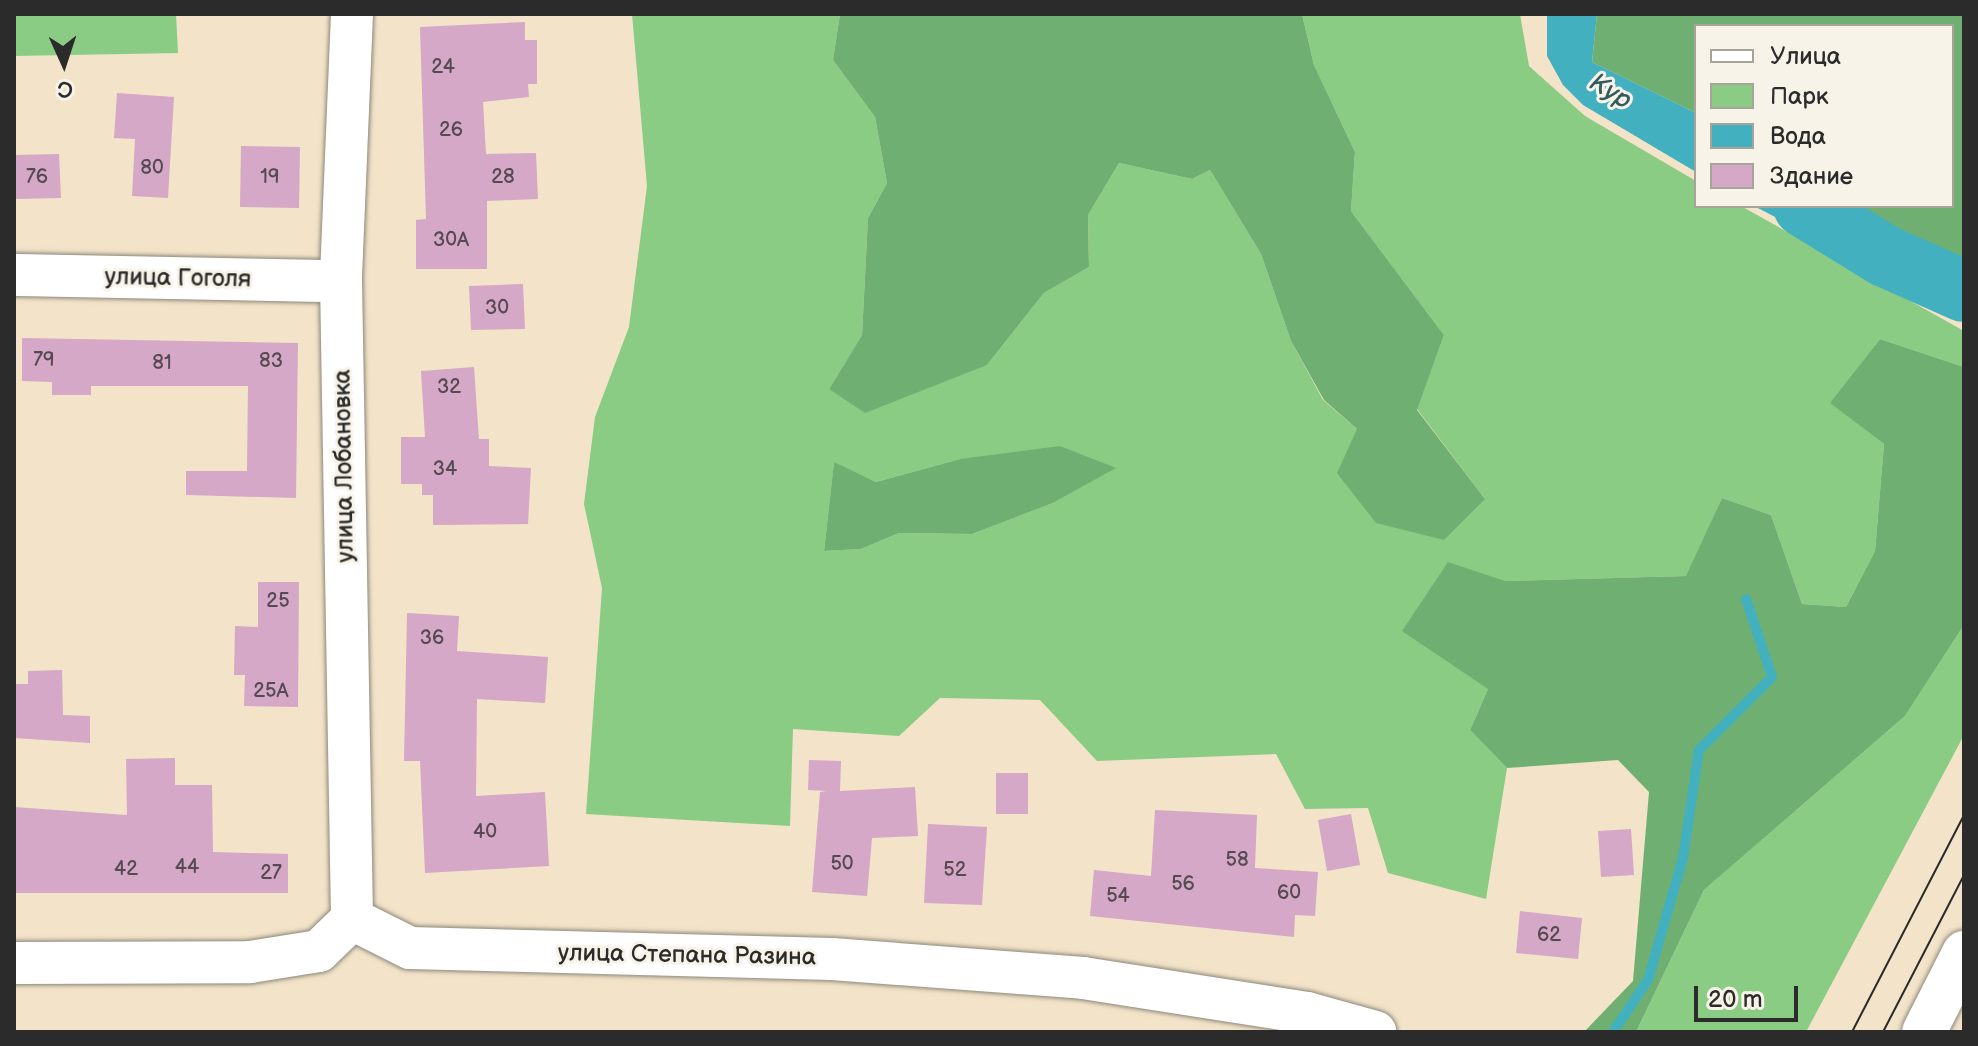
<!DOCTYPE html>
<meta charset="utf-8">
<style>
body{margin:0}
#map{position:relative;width:1978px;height:1046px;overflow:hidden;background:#f2e3c9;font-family:"Balsamiq Sans",sans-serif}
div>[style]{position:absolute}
.green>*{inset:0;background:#8acc84}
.forest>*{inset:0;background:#6fb072}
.water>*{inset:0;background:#42b0be}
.stream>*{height:10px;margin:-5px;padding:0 5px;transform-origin:5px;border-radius:5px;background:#42b0be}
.river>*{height:62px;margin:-31px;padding:0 31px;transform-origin:31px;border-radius:31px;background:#42b0be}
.building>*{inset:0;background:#d4a8c6}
.roads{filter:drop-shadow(0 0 2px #8e877a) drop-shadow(0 0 2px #8e877a)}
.minor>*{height:42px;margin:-21px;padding:0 21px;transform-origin:21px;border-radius:21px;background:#fff}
.secondary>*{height:44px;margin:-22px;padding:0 22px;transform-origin:22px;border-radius:22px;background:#fff}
.tram>*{height:2px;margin:-1px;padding:0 1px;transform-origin:1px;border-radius:1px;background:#2b2b2b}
span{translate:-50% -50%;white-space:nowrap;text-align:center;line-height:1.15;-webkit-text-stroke:6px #f7f3e8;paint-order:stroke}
.number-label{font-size:20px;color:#554a52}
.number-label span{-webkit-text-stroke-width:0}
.street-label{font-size:24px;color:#2b2b2b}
.water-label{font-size:26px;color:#335a5e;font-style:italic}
.frame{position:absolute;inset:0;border:16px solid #2b2b2b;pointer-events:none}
.legend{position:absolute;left:1694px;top:24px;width:260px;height:184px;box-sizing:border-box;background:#f7f3e8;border:2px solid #a5a39c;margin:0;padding:10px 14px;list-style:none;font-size:24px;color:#2b2b2b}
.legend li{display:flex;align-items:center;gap:16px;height:40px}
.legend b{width:40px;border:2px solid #a5a39c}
.north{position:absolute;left:24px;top:24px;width:80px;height:80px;-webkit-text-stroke:6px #f7f3e8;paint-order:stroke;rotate:177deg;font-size:22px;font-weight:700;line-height:32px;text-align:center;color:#2b2b2b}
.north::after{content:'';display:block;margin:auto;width:28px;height:36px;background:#2b2b2b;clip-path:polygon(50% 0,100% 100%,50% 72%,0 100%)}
.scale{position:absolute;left:1694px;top:986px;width:104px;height:36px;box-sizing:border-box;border:4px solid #2b2b2b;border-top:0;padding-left:10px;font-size:24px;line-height:28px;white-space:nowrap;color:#2b2b2b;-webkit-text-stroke:6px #f7f3e8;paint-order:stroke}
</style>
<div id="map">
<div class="green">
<i style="clip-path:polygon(14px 14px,176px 14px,178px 53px,14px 56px)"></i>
<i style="clip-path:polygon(evenodd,632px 14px,840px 14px,833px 60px,875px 117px,887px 183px,868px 218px,862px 335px,829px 389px,987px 365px,1044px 293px,1089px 267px,1088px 215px,1119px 163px,1192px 179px,1210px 170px,1261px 254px,1291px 341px,1323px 400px,1357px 429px,1485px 499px,1417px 409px,1444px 335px,1351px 211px,1355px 152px,1314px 65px,1302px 14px,1520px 14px,1529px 66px,1585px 116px,1696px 181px,1696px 206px,1741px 206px,1964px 331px,1964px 367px,1880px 339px,1831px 403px,1884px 444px,1875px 551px,1846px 607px,1802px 604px,1771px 515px,1722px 498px,1687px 576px,1505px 581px,1488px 689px,1470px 730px,1507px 768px,1486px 899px,1388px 873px,1368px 808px,1305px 809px,1276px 754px,1097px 761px,1040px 700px,940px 698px,899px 736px,793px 729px,790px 826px,586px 814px,602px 588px,584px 504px,595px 417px,629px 327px,647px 186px,632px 14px,960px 459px,1115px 468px,1053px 503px,972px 534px,899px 533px,861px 549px,824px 551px,834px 463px,876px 482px,960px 459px)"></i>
<i style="clip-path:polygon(1964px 625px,1964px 735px,1806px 1032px,1636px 1032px,1704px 890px,1905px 716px)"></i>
</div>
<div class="forest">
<i style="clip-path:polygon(840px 14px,1302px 14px,1314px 65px,1355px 152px,1351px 211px,1444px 335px,1417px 410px,1485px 499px,1444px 540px,1376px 523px,1337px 473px,1357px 429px,1324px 400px,1291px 341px,1261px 254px,1210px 170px,1192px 179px,1119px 163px,1088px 215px,1089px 267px,1044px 293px,987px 365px,865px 413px,829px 389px,862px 335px,868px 218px,887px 183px,875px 117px,833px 60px)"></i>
<i style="clip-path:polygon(1597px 14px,1964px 14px,1964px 266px,1855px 206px,1952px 206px,1952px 26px,1696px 26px,1696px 113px,1592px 62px)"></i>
<i style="clip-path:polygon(1880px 339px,1964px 367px,1964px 625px,1905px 716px,1704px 890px,1636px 1032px,1584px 1032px,1633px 981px,1649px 792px,1618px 760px,1507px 768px,1470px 730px,1488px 689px,1402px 631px,1448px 562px,1505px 581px,1686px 576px,1722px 498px,1771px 515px,1802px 604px,1846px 607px,1875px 551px,1884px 444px,1830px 403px)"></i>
<i style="clip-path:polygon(1060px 446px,1116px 468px,1053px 503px,972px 534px,899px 533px,861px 549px,824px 551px,834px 462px,876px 482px,960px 459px)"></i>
</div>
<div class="water">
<i style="clip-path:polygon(1547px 14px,1597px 14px,1592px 62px,1696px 113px,1696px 172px,1583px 105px,1563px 85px,1547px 56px)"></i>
<i style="clip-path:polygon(1754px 206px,1855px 206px,1964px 267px,1936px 300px)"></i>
</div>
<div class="stream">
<i style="left:1613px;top:1032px;width:63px;rotate:-56.1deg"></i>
<i style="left:1648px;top:980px;width:127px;rotate:-74deg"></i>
<i style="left:1683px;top:858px;width:109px;rotate:-81.6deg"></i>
<i style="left:1699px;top:750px;width:103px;rotate:-45deg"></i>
<i style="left:1772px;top:677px;width:82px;rotate:-108.4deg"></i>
</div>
<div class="river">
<i style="left:1804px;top:206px;width:95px;rotate:31.7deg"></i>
<i style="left:1885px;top:256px;width:86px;rotate:23.9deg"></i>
</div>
<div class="building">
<i style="clip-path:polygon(525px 22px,525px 40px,537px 40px,537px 84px,528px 84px,529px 97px,483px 102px,486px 154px,536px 153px,538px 199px,487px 201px,487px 269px,416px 269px,416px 220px,426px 219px,420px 27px)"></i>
<i style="clip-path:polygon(117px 93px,174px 97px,168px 198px,132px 196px,135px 139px,114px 138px)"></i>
<i style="clip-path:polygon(241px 146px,300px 147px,299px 208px,240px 207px)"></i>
<i style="clip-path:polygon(59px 154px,61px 198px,14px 199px,14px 155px)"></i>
<i style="clip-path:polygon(523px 284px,525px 329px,471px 330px,469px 286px)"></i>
<i style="clip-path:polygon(22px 338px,298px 343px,296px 498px,186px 495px,186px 471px,247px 471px,248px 386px,91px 386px,91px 395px,52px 395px,52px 382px,22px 381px)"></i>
<i style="clip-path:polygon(474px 367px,479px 439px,489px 439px,489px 466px,531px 468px,528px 524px,433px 525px,433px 495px,422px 495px,422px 484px,401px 484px,401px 437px,425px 437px,421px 371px)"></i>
<i style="clip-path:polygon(258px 582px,299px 582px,298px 707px,244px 706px,245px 675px,234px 675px,235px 626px,258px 627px)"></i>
<i style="clip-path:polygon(407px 613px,459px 616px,457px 651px,548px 657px,545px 703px,477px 699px,476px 796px,545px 792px,549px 866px,425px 873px,420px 761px,404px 761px)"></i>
<i style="clip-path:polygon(62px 670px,63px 715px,90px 716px,90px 743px,14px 738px,14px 684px,28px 684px,28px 671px)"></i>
<i style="clip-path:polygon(175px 758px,175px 785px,212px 785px,213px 852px,288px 854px,288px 893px,14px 893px,14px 807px,127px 815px,126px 759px)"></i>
<i style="clip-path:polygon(809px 760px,841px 761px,840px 791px,915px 787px,918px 836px,872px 838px,867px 896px,812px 892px,820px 792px,827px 791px,808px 790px)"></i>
<i style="clip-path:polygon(996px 773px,1028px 773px,1028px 814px,996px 814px)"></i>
<i style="clip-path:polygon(1155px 810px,1257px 815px,1255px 868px,1318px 872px,1315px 916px,1295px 915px,1294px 937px,1090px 916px,1094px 870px,1151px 876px)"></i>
<i style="clip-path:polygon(1351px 814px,1360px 865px,1327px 871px,1318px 820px)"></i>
<i style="clip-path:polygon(928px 824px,987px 827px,982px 905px,924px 903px)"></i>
<i style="clip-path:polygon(1631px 829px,1634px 875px,1601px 877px,1598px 831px)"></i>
<i style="clip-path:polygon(1520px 911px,1582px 918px,1578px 959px,1516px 953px)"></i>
</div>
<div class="roads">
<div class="minor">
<i style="left:352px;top:14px;width:267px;rotate:92.4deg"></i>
<i style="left:341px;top:281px;width:638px;rotate:89.01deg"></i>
<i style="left:14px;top:275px;width:327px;rotate:1.1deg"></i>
<i style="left:14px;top:963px;width:236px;rotate:-0.2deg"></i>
<i style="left:250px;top:962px;width:70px;rotate:-9.1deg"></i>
<i style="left:319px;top:951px;width:46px;rotate:-44.1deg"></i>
<i style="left:352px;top:919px;width:65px;rotate:26.6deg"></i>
<i style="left:410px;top:948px;width:422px;rotate:1.5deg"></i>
<i style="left:832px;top:959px;width:252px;rotate:4.3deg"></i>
<i style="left:1083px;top:978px;width:227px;rotate:8.9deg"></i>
<i style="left:1307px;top:1013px;width:71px;rotate:15.6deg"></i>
</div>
<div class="secondary">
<i style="left:1924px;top:1032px;width:89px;rotate:-63.1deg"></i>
</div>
</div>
<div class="tram">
<i style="left:1852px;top:1032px;width:244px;rotate:-62.7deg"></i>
<i style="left:1883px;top:1032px;width:177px;rotate:-62.7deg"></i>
</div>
<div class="number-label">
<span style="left:443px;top:67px">24</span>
<span style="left:451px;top:130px">26</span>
<span style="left:152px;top:168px">80</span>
<span style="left:37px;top:177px">76</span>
<span style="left:270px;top:177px">19</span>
<span style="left:503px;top:177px">28</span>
<span style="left:451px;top:240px">30А</span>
<span style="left:497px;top:308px">30</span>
<span style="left:44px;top:360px">79</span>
<span style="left:271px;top:361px">83</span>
<span style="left:162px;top:363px">81</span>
<span style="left:449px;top:387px">32</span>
<span style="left:445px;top:469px">34</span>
<span style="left:278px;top:601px">25</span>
<span style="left:432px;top:638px">36</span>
<span style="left:271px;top:691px">25А</span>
<span style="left:485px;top:832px">40</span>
<span style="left:1237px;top:860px">58</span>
<span style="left:842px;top:864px">50</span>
<span style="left:187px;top:867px">44</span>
<span style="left:126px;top:869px">42</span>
<span style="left:955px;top:870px">52</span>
<span style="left:271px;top:873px">27</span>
<span style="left:1183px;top:884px">56</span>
<span style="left:1289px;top:893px">60</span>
<span style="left:1118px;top:896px">54</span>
<span style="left:1549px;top:935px">62</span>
</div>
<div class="street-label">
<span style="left:178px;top:278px;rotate:1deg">улица Гоголя</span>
<span style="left:344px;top:466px;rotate:-91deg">улица Лобановка</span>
<span style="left:687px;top:955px;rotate:1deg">улица Степана Разина</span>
</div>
<div class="water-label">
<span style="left:1610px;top:92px;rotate:31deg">Кур</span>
</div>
<div class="frame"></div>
<ul class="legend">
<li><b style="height:10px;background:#fff"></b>Улица</li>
<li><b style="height:22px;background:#8acc84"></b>Парк</li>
<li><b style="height:22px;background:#42b0be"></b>Вода</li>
<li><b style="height:22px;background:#d4a8c6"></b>Здание</li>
</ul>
<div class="north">С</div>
<div class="scale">20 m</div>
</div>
